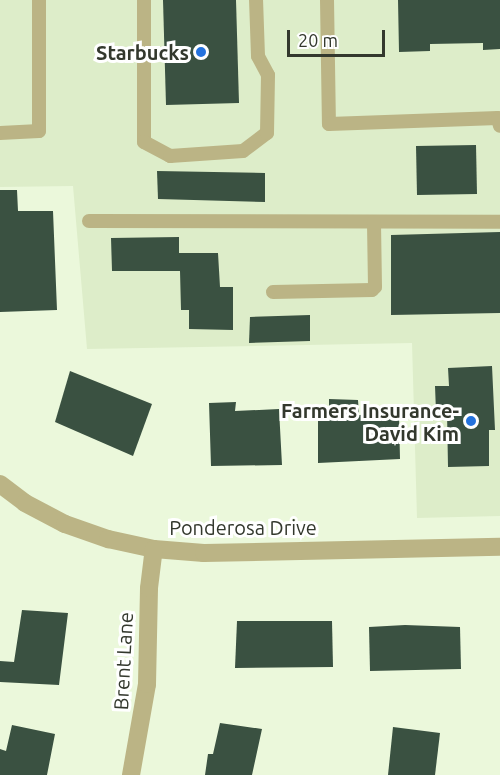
<!DOCTYPE html>
<style>
body{margin:0}
#map{position:relative;width:500px;height:775px;overflow:hidden;background:#ebf8db;font-family:Ubuntu,sans-serif}
div>[style]{position:absolute}
.built>*{inset:0;background:#ddedc9}
.building>*{inset:0;background:#3a5141}
.service>*{height:14px;margin:-7px;padding:0 7px;transform-origin:7px;border-radius:7px;background:#bbb485}
.minor>*{height:18px;margin:-9px;padding:0 9px;transform-origin:9px;border-radius:9px;background:#bbb485}
.dots>*{width:16px;height:16px;translate:-50% -50%;box-sizing:border-box;border:3px solid #fff;border-radius:50%}
span{translate:-50% -50%;white-space:nowrap;text-align:center;line-height:1.15;-webkit-text-stroke:6px #fff;paint-order:stroke}
.poi-label{font-size:20px;color:#33382d;font-weight:700}
.right{translate:-100% -50%;text-align:right}
.street-label{font-size:20px;color:#33382d}
.scale{position:absolute;left:287px;top:30px;width:98px;height:27px;box-sizing:border-box;border:3px solid #33382d;border-top:0;padding-left:8px;font-size:18px;line-height:21px;white-space:nowrap;color:#33382d;-webkit-text-stroke:4px #fff;paint-order:stroke}
</style>
<div id="map">
<div class="built">
<i style="clip-path:polygon(0 0,500px 0,500px 516px,417px 518px,412px 343px,87px 349px,73px 186px,0 187px)"></i>
</div>
<div class="building">
<i style="clip-path:polygon(163px 0,236px 0,239px 103px,166px 105px)"></i>
<i style="clip-path:polygon(398px 0,500px 0,500px 49px,483px 50px,483px 43px,430px 44px,430px 51px,399px 52px)"></i>
<i style="clip-path:polygon(476px 145px,477px 194px,417px 195px,416px 146px)"></i>
<i style="clip-path:polygon(157px 171px,265px 173px,265px 202px,158px 199px)"></i>
<i style="clip-path:polygon(0 190px,17px 190px,18px 211px,53px 211px,57px 310px,0 312px)"></i>
<i style="clip-path:polygon(500px 232px,500px 313px,391px 315px,391px 235px)"></i>
<i style="clip-path:polygon(179px 237px,179px 253px,218px 253px,220px 287px,233px 287px,233px 330px,189px 329px,189px 310px,181px 310px,180px 271px,112px 271px,111px 238px)"></i>
<i style="clip-path:polygon(310px 315px,310px 341px,249px 343px,250px 317px)"></i>
<i style="clip-path:polygon(492px 366px,495px 430px,489px 430px,489px 466px,448px 467px,447px 412px,436px 412px,435px 386px,449px 386px,448px 368px)"></i>
<i style="clip-path:polygon(70px 371px,152px 404px,133px 456px,55px 422px)"></i>
<i style="clip-path:polygon(329px 399px,358px 400px,359px 415px,399px 414px,400px 459px,318px 463px,318px 415px,329px 415px)"></i>
<i style="clip-path:polygon(236px 402px,235px 411px,279px 409px,282px 465px,211px 466px,209px 403px)"></i>
<i style="clip-path:polygon(22px 610px,68px 613px,59px 685px,0 682px,0 661px,14px 662px)"></i>
<i style="clip-path:polygon(237px 621px,332px 621px,333px 667px,235px 668px)"></i>
<i style="clip-path:polygon(405px 625px,460px 627px,461px 669px,370px 671px,369px 627px)"></i>
<i style="clip-path:polygon(220px 723px,262px 729px,252px 775px,205px 775px,208px 754px,213px 754px)"></i>
<i style="clip-path:polygon(12px 725px,55px 734px,47px 775px,0 775px,0 749px,6px 751px)"></i>
<i style="clip-path:polygon(393px 727px,440px 733px,435px 775px,388px 775px)"></i>
</div>
<div class="service">
<i style="left:144px;top:0;width:142px;rotate:90deg"></i>
<i style="left:144px;top:142px;width:30px;rotate:28deg"></i>
<i style="left:170px;top:156px;width:73px;rotate:-3.9deg"></i>
<i style="left:243px;top:151px;width:30px;rotate:-37deg"></i>
<i style="left:267px;top:133px;width:58px;rotate:-89deg"></i>
<i style="left:268px;top:75px;width:21px;rotate:-118deg"></i>
<i style="left:258px;top:56px;width:56px;rotate:-92deg"></i>
<i style="left:327px;top:0;width:124px;rotate:89.1deg"></i>
<i style="left:329px;top:124px;width:169px;rotate:-2deg"></i>
<i style="left:498px;top:118px;width:8px;rotate:76deg"></i>
<i style="left:0;top:133px;width:39px;rotate:-3deg"></i>
<i style="left:39px;top:131px;width:131px;rotate:-90deg"></i>
<i style="left:89px;top:221px;width:411px;rotate:0.1deg"></i>
<i style="left:273px;top:292px;width:99px;rotate:-1.2deg"></i>
<i style="left:372px;top:290px;width:4px;rotate:-45deg"></i>
<i style="left:375px;top:287px;width:65px;rotate:-90.9deg"></i>
</div>
<div class="minor">
<i style="left:0;top:484px;width:31px;rotate:37deg"></i>
<i style="left:25px;top:503px;width:45px;rotate:27.7deg"></i>
<i style="left:65px;top:524px;width:46px;rotate:19.2deg"></i>
<i style="left:108px;top:539px;width:47px;rotate:12.3deg"></i>
<i style="left:154px;top:549px;width:50px;rotate:4.6deg"></i>
<i style="left:204px;top:553px;width:296px;rotate:-1.2deg"></i>
<i style="left:131px;top:775px;width:92px;rotate:-80deg"></i>
<i style="left:147px;top:684px;width:96px;rotate:-88.8deg"></i>
<i style="left:149px;top:588px;width:39px;rotate:-83deg"></i>
</div>
<div class="dots">
<i style="left:201px;top:52px;background:#2472dd"></i>
<i style="left:471px;top:421px;background:#2472dd"></i>
</div>
<div class="poi-label">
<span class="right" style="left:189px;top:52px">Starbucks</span>
<span class="right" style="left:459px;top:422px">Farmers Insurance-<br>David Kim</span>
</div>
<div class="street-label">
<span style="left:243px;top:527px">Ponderosa Drive</span>
<span style="left:123px;top:661px;rotate:-87deg">Brent Lane</span>
</div>
<div class="scale">20 m</div>
</div>
